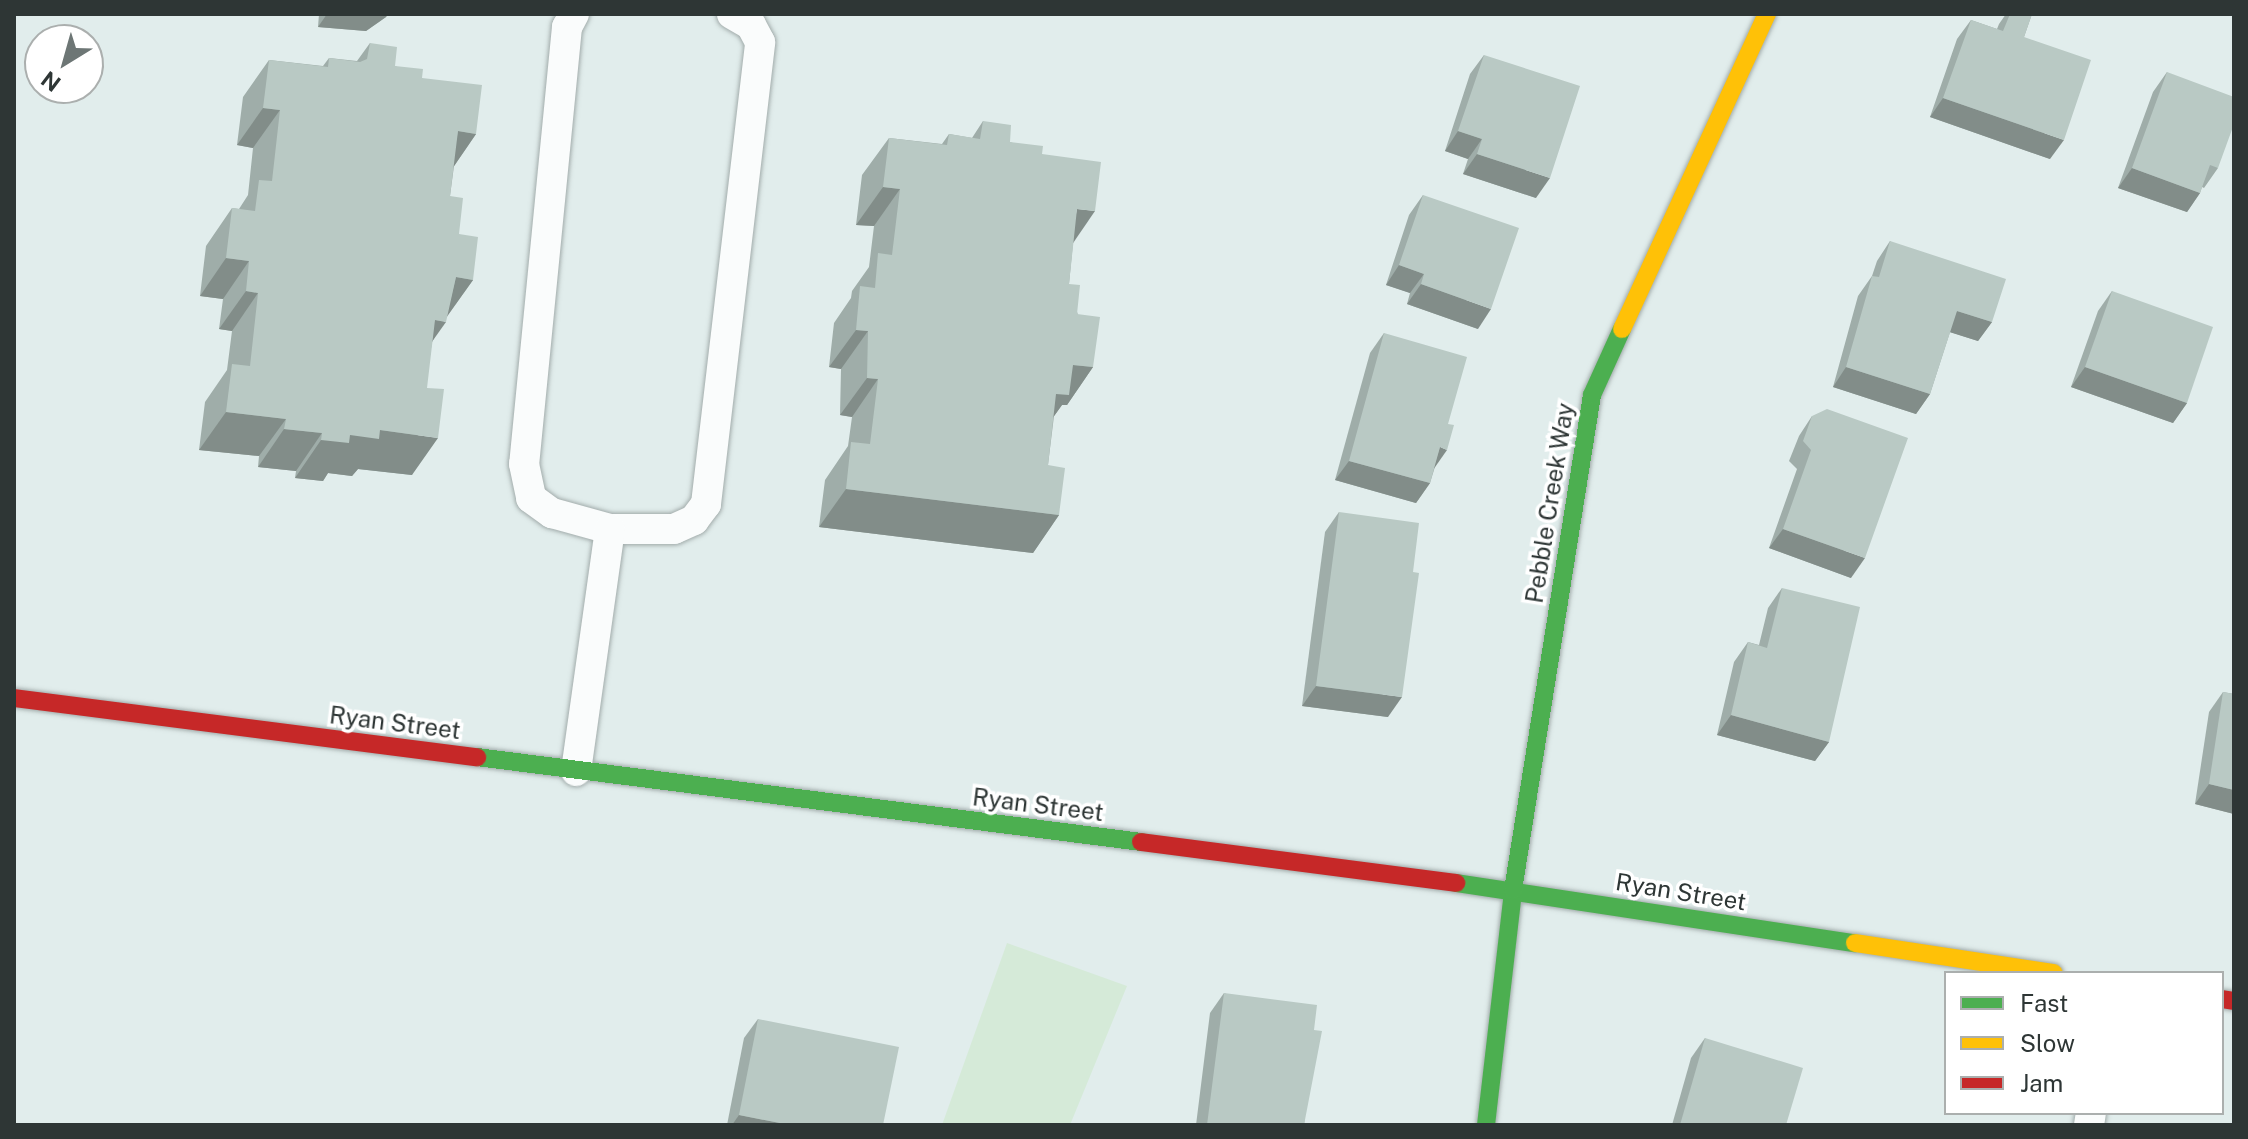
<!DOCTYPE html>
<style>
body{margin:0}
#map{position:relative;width:2248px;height:1139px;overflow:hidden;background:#e1edec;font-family:"Public Sans",sans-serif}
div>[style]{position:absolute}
.green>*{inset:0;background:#d5ead8}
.roads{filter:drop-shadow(0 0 2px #a2acab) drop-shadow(0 0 2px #a2acab)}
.lane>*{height:30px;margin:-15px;padding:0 15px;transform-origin:15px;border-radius:15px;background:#fafcfc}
.fast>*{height:18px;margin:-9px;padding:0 9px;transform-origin:9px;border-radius:9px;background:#4caf50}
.slow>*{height:18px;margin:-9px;padding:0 9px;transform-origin:9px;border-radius:9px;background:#ffc107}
.jam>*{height:18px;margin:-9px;padding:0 9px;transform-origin:9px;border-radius:9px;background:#c62828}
.wall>*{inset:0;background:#9fada9}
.shaded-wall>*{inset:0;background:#828d89}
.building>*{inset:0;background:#b9c9c4}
span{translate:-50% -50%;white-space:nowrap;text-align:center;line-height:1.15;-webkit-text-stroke:7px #fff;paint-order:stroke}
.street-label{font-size:24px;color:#2e3635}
.frame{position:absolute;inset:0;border:16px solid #2e3635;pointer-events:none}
.legend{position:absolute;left:1944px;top:971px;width:280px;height:144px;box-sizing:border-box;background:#fff;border:2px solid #abafae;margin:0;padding:10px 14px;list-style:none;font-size:24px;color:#2e3635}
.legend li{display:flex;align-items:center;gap:16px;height:40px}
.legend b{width:40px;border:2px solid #abafae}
.north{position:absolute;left:24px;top:24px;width:80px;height:80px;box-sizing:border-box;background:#fff;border:2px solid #abafae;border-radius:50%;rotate:217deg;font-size:22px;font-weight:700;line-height:32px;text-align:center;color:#2e3635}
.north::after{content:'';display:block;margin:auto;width:28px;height:36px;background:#6d7675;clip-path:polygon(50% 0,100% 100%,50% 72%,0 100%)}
</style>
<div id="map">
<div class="green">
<i style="clip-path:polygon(1007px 943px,1127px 986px,1070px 1125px,942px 1125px)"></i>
</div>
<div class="roads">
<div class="lane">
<i style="left:574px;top:14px;width:15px;rotate:118deg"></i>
<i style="left:567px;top:27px;width:439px;rotate:95.6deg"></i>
<i style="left:524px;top:464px;width:35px;rotate:78deg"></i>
<i style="left:531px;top:498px;width:26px;rotate:36deg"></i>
<i style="left:552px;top:513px;width:60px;rotate:15.4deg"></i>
<i style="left:610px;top:529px;width:64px"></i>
<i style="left:674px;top:529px;width:22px;rotate:-24deg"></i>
<i style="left:694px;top:520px;width:20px;rotate:-53deg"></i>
<i style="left:706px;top:504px;width:465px;rotate:-83.3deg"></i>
<i style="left:760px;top:42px;width:19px;rotate:-118deg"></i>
<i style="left:751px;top:25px;width:22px;rotate:-150deg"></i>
<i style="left:576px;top:771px;width:244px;rotate:-82deg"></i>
<i style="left:2089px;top:1125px;width:12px;rotate:-81deg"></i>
</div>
<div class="fast">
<i style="left:477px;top:757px;width:669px;rotate:7.29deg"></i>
<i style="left:1456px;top:883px;width:403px;rotate:8.6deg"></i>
<i style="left:1486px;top:1125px;width:237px;rotate:-83.4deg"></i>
<i style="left:1513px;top:890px;width:501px;rotate:-80.93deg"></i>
<i style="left:1592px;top:395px;width:72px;rotate:-65.6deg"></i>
</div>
<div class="slow">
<i style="left:1622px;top:329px;width:347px;rotate:-65.3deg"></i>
<i style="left:1855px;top:943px;width:201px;rotate:8.6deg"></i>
</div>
<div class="jam">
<i style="left:14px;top:698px;width:467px;rotate:7.3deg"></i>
<i style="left:1141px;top:842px;width:318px;rotate:7.4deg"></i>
<i style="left:2222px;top:999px;width:12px;rotate:9deg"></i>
</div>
</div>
<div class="wall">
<i style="clip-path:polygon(319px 14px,388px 14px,386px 17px,366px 31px,318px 27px)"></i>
<i style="clip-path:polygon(2006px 14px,2032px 14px,2024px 37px,2050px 159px,1930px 117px,1957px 39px,1971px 20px,1997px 29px,1999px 24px)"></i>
<i style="clip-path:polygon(370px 43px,395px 66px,422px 78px,476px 134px,454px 166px,450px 196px,459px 234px,473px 280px,447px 316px,432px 342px,412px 475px,358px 469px,352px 476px,328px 473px,323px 481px,295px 478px,296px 471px,258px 467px,259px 456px,199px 450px,205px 402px,227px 370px,232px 331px,219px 329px,223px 299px,200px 296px,206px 246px,232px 208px,239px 209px,248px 195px,253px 148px,237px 145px,243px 97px,269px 60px,323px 66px,329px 58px,357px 61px)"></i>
<i style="clip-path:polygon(1484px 55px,1536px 198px,1463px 174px,1468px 159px,1445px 151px,1470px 74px)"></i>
<i style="clip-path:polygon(2167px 72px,2218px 168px,2204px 188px,2202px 187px,2200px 193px,2187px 212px,2118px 188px,2153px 92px)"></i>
<i style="clip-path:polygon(983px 121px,1010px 142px,1042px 154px,1073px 243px,1069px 284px,1093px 367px,1067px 405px,1062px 405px,1054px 416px,1048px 465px,1059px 515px,1033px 553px,819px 527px,825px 480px,848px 446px,852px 417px,840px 415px,841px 369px,829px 367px,834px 323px,851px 298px,852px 291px,869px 267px,874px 226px,856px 225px,862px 175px,889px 138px,942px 144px,949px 134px,972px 138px)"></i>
<i style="clip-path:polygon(1423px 195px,1478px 329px,1407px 304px,1410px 293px,1386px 285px,1409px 215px)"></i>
<i style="clip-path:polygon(1890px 241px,1992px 322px,1978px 341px,1950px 332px,1930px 394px,1916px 414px,1833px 387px,1858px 296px,1872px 276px,1877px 261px)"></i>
<i style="clip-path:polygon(2112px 291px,2187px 403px,2173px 423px,2071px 387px,2098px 311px)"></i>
<i style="clip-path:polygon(1384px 333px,1448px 424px,1430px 483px,1416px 503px,1335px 480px,1370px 353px)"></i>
<i style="clip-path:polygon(1812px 416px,1851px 578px,1769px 548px,1797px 469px,1789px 461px,1799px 436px)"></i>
<i style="clip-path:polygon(1339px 512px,1388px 717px,1302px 706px,1325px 532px)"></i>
<i style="clip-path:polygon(1782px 588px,1829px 742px,1815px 761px,1717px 735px,1734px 662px,1748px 642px,1759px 645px,1768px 608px)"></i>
<i style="clip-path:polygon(2223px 692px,2234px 694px,2234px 814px,2195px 804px,2209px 712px)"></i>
<i style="clip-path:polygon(1224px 993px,1314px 1030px,1304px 1125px,1196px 1125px,1210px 1013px)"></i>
<i style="clip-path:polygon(758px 1019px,883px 1125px,727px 1125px,744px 1038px)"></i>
<i style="clip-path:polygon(1705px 1038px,1786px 1125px,1672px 1125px,1691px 1058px)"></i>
</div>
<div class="shaded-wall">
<i style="clip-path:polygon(327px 14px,388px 14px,386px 17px,366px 31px,318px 27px)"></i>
<i style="clip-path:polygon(1943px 98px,2064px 140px,2050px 159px,1930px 117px)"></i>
<i style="clip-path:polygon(263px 108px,280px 110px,253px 148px,237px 145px)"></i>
<i style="clip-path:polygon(458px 131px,476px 134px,450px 172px)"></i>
<i style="clip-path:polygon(1458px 131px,1482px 139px,1468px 159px,1445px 151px)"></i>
<i style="clip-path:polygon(1477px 154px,1550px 178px,1536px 198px,1463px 174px)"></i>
<i style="clip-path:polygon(2132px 168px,2200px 193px,2187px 212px,2118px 188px)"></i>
<i style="clip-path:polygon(883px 187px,900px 189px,874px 226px,856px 225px)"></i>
<i style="clip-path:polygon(1077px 209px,1095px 211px,1069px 249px)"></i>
<i style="clip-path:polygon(226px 258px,249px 261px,223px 299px,200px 296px)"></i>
<i style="clip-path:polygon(1399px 265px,1424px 274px,1410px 293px,1386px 285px)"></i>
<i style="clip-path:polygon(456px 277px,473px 280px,446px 318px)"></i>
<i style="clip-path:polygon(1421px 284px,1491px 309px,1478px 329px,1407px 304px)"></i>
<i style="clip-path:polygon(246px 291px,258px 293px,232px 331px,219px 329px)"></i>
<i style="clip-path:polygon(1957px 311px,1992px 322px,1978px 341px,1943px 330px)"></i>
<i style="clip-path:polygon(435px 320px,446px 322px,419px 360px)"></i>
<i style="clip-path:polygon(856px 330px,868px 331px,841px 369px,829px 367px)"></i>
<i style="clip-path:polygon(1073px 365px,1093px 367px,1067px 405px,1062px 405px,1042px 433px,1046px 403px)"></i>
<i style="clip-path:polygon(1846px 367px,1930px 394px,1916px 414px,1833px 387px)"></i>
<i style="clip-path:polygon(2085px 367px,2187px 403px,2173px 423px,2071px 387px)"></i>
<i style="clip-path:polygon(867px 378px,878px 379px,852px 417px,840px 415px)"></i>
<i style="clip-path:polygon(226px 412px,286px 419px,259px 456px,199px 450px)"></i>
<i style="clip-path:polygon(284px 429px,322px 433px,296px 471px,258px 467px)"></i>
<i style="clip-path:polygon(380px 430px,438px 438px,412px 475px,358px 469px,352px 476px,328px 473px,323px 481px,295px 478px,321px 440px)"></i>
<i style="clip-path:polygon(1440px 447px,1447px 450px,1433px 470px)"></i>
<i style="clip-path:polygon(1349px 461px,1430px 483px,1416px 503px,1335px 480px)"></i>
<i style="clip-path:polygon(846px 489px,1059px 515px,1033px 553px,819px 527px)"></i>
<i style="clip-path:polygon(1783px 529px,1865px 558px,1851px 578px,1769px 548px)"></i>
<i style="clip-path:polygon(1316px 686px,1402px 697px,1388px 717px,1302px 706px)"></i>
<i style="clip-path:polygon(1731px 715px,1829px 742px,1815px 761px,1717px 735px)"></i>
<i style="clip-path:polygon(2209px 784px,2234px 790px,2234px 814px,2195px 804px)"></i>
<i style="clip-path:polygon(739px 1115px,790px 1125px,732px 1125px)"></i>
</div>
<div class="building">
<i style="clip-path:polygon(2010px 14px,2032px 14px,2024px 37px,2091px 60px,2064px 140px,1943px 98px,1971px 20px,2003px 31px)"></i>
<i style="clip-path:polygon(370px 43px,397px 47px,395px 66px,423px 69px,422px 78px,482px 85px,476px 134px,458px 131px,450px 196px,463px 198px,459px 234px,478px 237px,473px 280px,456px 277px,446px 322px,435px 320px,427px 388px,444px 389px,438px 438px,380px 430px,379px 439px,350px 435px,349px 443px,321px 440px,322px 433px,284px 429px,286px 419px,226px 412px,232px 364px,250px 366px,258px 293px,246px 291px,249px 261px,226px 258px,232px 208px,255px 211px,259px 180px,272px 181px,280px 110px,263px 108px,269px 60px,328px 67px,329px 58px,360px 62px,367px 59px)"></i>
<i style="clip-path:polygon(1484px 55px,1580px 86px,1550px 178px,1477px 154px,1482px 139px,1458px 131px)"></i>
<i style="clip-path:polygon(2167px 72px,2234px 97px,2234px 124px,2218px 168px,2210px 165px,2200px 193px,2132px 168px)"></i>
<i style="clip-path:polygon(983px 121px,1011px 125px,1010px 142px,1043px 146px,1042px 154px,1101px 162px,1095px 211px,1077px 209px,1069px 284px,1080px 285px,1077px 314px,1100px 317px,1093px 367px,1073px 365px,1069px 395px,1056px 394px,1048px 465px,1065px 468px,1059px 515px,846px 489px,851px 442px,870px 444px,878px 379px,867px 378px,868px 331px,856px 330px,860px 286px,875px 288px,878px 253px,892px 255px,900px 189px,883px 187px,889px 138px,947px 145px,949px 134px,980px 139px)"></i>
<i style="clip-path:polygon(1423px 195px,1519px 228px,1491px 309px,1421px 284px,1424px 274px,1399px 265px)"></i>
<i style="clip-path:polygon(1890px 241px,2006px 279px,1992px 322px,1957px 311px,1930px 394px,1846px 367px,1872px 276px,1879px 277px)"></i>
<i style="clip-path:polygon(2112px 291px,2213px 327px,2187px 403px,2085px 367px)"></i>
<i style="clip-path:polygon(1384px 333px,1467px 357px,1448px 424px,1454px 425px,1447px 450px,1440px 447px,1430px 483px,1349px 461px)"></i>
<i style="clip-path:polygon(1827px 409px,1908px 438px,1865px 558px,1783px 529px,1811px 450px,1803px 441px,1812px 416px)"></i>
<i style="clip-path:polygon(1339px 512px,1419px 523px,1413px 572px,1419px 573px,1402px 697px,1316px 686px)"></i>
<i style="clip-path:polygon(1782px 588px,1860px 607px,1829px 742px,1731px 715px,1748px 642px,1767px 648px)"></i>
<i style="clip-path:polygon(2223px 692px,2234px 694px,2234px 790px,2209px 784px)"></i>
<i style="clip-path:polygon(1224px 993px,1317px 1005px,1314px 1030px,1322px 1031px,1304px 1125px,1207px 1125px)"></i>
<i style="clip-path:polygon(758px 1019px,899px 1047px,883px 1125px,790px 1125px,739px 1115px)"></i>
<i style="clip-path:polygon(1705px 1038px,1803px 1068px,1786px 1125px,1680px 1125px)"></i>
</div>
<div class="street-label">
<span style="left:1550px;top:503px;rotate:-81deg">Pebble Creek Way</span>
<span style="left:395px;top:723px;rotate:7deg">Ryan Street</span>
<span style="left:1038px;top:805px;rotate:7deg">Ryan Street</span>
<span style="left:1681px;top:892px;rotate:9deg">Ryan Street</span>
</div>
<div class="frame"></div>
<ul class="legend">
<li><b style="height:10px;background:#4caf50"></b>Fast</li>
<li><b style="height:10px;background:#ffc107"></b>Slow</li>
<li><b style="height:10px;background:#c62828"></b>Jam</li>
</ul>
<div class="north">N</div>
</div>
